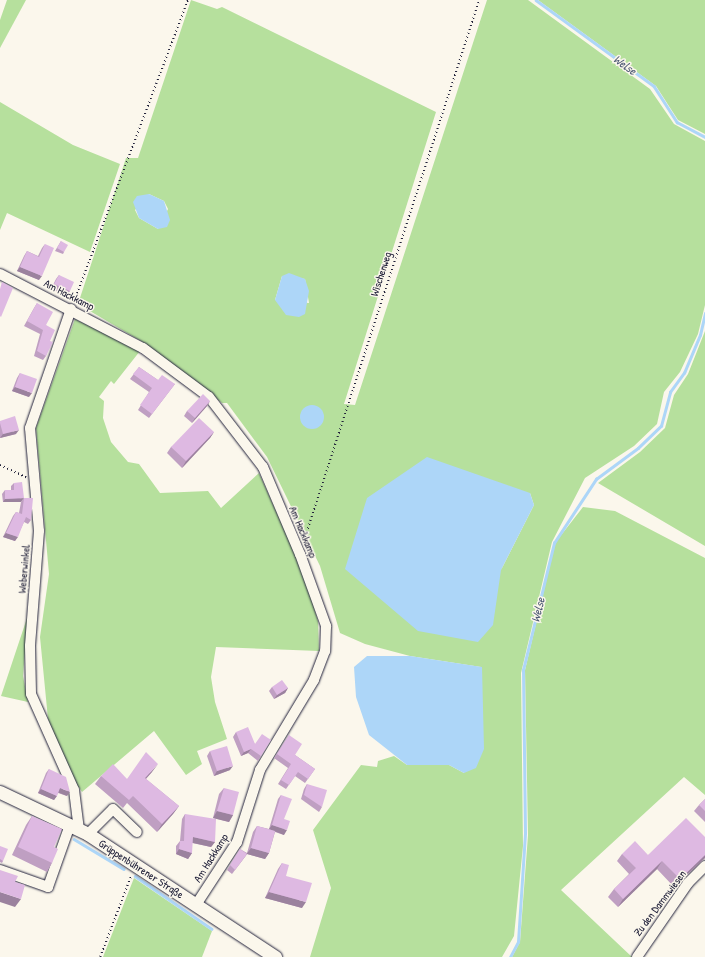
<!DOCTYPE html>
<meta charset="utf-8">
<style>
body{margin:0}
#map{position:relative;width:705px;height:957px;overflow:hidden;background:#fbf7ec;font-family:"Patrick Hand",sans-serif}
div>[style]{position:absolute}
.green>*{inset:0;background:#b6e09d}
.water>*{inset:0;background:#add6f8}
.round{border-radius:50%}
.stream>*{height:2.5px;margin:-1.25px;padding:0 1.25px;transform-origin:1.25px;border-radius:1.25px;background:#add6f8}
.path>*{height:1.5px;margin-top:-0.75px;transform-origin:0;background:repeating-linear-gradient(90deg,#22223b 0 1px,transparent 0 4px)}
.roads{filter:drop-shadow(0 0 1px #22223b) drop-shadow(0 0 1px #22223b)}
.minor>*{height:10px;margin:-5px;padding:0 5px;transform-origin:5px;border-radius:5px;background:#fbf7ec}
.major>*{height:13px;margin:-6.5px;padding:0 6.5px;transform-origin:6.5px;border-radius:6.5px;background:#fbf7ec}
.wall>*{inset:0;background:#bf9fc2}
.shaded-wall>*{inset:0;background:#9b829e}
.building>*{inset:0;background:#deb9e2}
span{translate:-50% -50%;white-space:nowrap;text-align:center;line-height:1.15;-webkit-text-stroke:3px #fbf7ec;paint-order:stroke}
.street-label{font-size:11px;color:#22223b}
.water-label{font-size:12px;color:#4c5874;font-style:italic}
</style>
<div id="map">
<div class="green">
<i style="clip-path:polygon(7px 0,26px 0,0 48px,0 20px)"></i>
<i style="clip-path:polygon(evenodd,191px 0,217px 9px,222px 7px,436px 112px,344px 404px,355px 405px,487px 0,528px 0,650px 89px,674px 124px,705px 141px,705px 305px,698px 334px,680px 372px,664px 392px,657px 424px,634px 446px,585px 478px,552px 542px,521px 673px,523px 846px,514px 936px,502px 957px,310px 957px,331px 888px,313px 830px,361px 765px,377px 767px,378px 761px,394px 756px,407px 765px,449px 765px,464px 773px,481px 667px,410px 656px,365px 644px,340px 633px,320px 566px,267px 457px,227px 403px,222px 403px,146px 344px,78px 304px,126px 158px,138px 158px,191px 0,149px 194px,164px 201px,168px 209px,158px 229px,139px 218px,135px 210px,149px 194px,191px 0,282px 276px,305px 279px,309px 303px,275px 300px,282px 276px,191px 0,530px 493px,534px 505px,501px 570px,530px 493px)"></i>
<i style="clip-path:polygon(538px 0,705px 0,705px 134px,678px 120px,656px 86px)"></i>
<i style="clip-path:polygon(0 102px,73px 145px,120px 164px,90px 252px,7px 213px,0 230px)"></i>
<i style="clip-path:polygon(75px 319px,140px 351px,114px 384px,111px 381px,99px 397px,104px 401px,103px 418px,111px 442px,128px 462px,139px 464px,160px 493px,208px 491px,221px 508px,259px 473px,304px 574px,318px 621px,319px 651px,216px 647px,211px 677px,215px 702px,227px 739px,197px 751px,202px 764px,186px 775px,154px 731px,82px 792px,68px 771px,48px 719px,40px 637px,49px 574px,36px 428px)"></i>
<i style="clip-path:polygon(705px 331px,705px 546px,598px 483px,640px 452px,665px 428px,674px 395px,688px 374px)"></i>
<i style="clip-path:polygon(583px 507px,615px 511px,705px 558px,705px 795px,684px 777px,561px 890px,632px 957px,512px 957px,520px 942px,528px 835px,525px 670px,555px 543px)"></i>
<i style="clip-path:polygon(28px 615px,23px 676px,28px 702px,1px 696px)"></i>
<i style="clip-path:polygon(134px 878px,212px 931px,202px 957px,103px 957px)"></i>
</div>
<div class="water">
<i style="clip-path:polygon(149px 194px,164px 201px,170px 220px,167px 227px,158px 229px,139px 218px,133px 202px,137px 196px)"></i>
<i style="clip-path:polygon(289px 273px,305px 279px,309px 291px,305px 314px,299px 317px,286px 315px,275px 300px,282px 276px)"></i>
<i class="round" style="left:300px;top:405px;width:24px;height:24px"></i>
<i style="clip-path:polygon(427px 457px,530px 493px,534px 505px,501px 570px,493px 625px,478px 642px,418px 631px,345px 569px,367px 498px)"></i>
<i style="clip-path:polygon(367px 656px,410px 656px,482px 667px,484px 749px,476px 768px,464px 773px,449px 765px,407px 765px,369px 735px,356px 697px,354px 667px)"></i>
</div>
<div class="stream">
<i style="left:536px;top:0;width:146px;rotate:36.1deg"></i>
<i style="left:654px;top:86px;width:43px;rotate:57.4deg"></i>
<i style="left:677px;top:122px;width:32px;rotate:28deg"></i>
<i style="left:74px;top:839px;width:58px;rotate:31deg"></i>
<i style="left:135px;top:876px;width:93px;rotate:34.5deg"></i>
<i style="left:510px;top:957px;width:17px;rotate:-62deg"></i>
<i style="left:518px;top:942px;width:109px;rotate:-86.3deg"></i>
<i style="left:525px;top:833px;width:163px;rotate:-90.7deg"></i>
<i style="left:523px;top:670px;width:131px;rotate:-76.3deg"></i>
<i style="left:554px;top:543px;width:77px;rotate:-56.7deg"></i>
<i style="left:596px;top:479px;width:52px;rotate:-36.4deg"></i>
<i style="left:638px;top:448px;width:32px;rotate:-44deg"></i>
<i style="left:661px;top:426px;width:35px;rotate:-75deg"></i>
<i style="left:670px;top:392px;width:24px;rotate:-54deg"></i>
<i style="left:684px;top:373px;width:41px;rotate:-67.2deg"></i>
<i style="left:700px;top:335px;width:22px;rotate:-77deg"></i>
</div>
<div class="path">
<i style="left:74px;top:301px;width:322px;rotate:-69.3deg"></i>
<i style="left:0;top:465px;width:29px;rotate:25deg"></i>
<i style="left:304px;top:540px;width:568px;rotate:-72.04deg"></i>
<i style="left:100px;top:957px;width:87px;rotate:-69.1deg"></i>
</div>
<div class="roads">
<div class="minor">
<i style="left:0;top:274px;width:161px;rotate:27.4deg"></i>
<i style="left:143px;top:348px;width:82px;rotate:36.6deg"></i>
<i style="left:209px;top:397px;width:88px;rotate:52.4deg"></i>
<i style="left:263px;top:467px;width:95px;rotate:67deg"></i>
<i style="left:300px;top:554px;width:77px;rotate:70.1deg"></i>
<i style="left:326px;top:626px;width:25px;rotate:92deg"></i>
<i style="left:325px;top:651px;width:31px;rotate:111deg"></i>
<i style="left:314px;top:680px;width:105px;rotate:121deg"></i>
<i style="left:260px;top:770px;width:76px;rotate:107.7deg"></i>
<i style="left:237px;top:842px;width:75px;rotate:123.1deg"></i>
<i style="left:71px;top:309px;width:126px;rotate:109deg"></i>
<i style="left:30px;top:428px;width:103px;rotate:85deg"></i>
<i style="left:39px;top:531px;width:115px;rotate:94.5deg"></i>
<i style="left:30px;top:646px;width:48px;rotate:88.8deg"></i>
<i style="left:31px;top:694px;width:105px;rotate:65.9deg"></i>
<i style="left:74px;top:790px;width:40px;rotate:82.9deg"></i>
<i style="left:88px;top:834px;width:35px;rotate:-45deg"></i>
<i style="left:113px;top:809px;width:33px;rotate:44deg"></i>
<i style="left:0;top:870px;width:51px;rotate:19.5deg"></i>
<i style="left:48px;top:887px;width:66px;rotate:-70.5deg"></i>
<i style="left:637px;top:957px;width:90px;rotate:-55.4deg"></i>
<i style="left:688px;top:883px;width:24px;rotate:-45deg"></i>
</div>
<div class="major">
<i style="left:0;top:792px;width:98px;rotate:25.5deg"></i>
<i style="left:88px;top:834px;width:224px;rotate:33.3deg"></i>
</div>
</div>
<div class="wall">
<i style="clip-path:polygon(61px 241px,64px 252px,63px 254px,55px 251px)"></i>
<i style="clip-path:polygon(45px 244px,39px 280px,17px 271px,24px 256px,27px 251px,38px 256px,42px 248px)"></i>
<i style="clip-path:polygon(59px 275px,70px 291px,67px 296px,51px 289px,56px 279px)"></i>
<i style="clip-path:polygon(37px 303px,46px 325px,50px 341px,46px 356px,43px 360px,34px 356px,40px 334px,24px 326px,34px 308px)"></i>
<i style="clip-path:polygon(139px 367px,158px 380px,175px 384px,149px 418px,138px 410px,149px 392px,130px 379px)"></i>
<i style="clip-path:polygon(20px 373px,29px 397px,12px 391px,17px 378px)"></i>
<i style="clip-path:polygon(210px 401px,207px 406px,192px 423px,184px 416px,187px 411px)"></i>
<i style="clip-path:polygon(0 421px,16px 434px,0 438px)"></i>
<i style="clip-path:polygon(214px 432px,210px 438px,182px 468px,167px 453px,171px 447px)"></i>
<i style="clip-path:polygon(14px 483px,21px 502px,3px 502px,2px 494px,5px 490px,11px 490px,11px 486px)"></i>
<i style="clip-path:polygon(24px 498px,31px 520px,28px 524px,24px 522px,15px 541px,3px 537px,13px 516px,16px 512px,19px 513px,21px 502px)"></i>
<i style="clip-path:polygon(272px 687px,288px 688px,285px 693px,274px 699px,269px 691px)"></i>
<i style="clip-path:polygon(236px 732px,255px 744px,261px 756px,258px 761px,248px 753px,241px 756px,233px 737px)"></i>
<i style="clip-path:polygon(289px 735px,295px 755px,315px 769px,305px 783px,295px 776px,286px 789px,278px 784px,288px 768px,274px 758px)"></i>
<i style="clip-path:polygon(210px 751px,230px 770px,214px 776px,207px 756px)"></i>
<i style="clip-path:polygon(49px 769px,67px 796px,58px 793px,54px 800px,38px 793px,46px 773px)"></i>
<i style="clip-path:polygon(152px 772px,146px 779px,179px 806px,173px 814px,157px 832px,127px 803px,123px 808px,95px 784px,101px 776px,127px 779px)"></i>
<i style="clip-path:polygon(307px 784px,322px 807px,319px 812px,301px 799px,304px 789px)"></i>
<i style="clip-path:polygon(224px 788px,233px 815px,229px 822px,213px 818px,219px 794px)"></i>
<i style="clip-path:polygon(281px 795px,284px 819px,284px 835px,275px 832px,269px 853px,265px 859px,247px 854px,232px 874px,227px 870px,240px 849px,247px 853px,253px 832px,257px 826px,269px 829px,278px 799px)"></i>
<i style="clip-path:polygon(705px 799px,705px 822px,694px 811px,699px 805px)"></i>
<i style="clip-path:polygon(185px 814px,215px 842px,211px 847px,192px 843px,192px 853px,188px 859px,176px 854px,176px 846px,180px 841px,182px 819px)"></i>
<i style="clip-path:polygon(32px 816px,54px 847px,52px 863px,47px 872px,12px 855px,26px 825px)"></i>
<i style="clip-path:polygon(705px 837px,705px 858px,674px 887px,657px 869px,618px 907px,608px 897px,614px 889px,629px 874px,617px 861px,622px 854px,648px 855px)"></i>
<i style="clip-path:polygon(0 846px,3px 861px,2px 863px,0 862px)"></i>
<i style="clip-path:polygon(282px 863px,286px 876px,302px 908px,265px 898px,278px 869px)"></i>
</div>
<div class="shaded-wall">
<i style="clip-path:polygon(20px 267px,42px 276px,39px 280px,17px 271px)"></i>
<i style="clip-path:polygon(15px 387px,32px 393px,29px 397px,12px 391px)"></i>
<i style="clip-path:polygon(210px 401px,207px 406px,192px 423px,195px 418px)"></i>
<i style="clip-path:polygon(19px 430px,16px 434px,0 438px,3px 434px)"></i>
<i style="clip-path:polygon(214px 432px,210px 438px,182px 468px,186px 461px)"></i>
<i style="clip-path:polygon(24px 498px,21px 502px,3px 502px,5px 499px)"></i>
<i style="clip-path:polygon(6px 533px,18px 537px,15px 541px,3px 537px)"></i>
<i style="clip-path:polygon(288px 688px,285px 693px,274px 699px,277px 695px)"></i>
<i style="clip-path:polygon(251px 749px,248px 753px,241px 756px,244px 752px)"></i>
<i style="clip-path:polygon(158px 764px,152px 772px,139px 786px,145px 778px)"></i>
<i style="clip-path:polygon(233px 766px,230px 770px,214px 776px,217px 771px)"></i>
<i style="clip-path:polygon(60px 788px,70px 792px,67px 796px,57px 792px)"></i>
<i style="clip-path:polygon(41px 789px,57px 796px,54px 800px,38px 793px)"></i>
<i style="clip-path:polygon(179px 806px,173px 814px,157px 832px,162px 824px)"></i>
<i style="clip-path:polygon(217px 811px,233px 815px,229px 822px,213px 818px)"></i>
<i style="clip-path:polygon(272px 825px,287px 830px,284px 835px,269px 829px)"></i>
<i style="clip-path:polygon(193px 837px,215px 842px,211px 847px,189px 842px)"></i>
<i style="clip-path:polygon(251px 848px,269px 853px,265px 859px,247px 854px,232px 874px)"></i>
<i style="clip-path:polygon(179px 849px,192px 853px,188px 859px,176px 854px)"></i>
<i style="clip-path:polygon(705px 855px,705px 858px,674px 887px,680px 879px)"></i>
<i style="clip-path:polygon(662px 861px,657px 869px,618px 907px,623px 899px)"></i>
<i style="clip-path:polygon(0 892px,21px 899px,15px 907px,0 902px)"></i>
<i style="clip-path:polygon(269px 892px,306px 902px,302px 908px,265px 898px)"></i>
</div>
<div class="building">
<i style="clip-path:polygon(61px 241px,68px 245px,64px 252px,57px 248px)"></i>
<i style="clip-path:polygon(45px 244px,54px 248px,42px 276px,20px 267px,27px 251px,39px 257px)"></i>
<i style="clip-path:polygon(59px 275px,74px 282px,70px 291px,54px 284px)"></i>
<i style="clip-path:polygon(2px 282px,13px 288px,1px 317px,0 316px,0 289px)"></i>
<i style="clip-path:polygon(37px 303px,53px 312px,46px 325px,55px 330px,50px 341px,53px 342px,46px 356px,37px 351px,43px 330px,27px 321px)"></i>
<i style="clip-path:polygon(139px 367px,158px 380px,162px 375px,175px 384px,152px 414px,140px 405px,152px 388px,133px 374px)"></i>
<i style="clip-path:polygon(20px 373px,37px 379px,32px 393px,15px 387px)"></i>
<i style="clip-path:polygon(203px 394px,210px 401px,195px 418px,187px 411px)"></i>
<i style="clip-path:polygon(15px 416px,19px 430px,3px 434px,0 423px,0 421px)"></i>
<i style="clip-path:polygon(199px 418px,214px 432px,186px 461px,171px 447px)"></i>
<i style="clip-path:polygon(22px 482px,24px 498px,5px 499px,5px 490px,14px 490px,14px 483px)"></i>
<i style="clip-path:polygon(24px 498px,33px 498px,31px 520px,26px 517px,18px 537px,6px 533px,16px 512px,22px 514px)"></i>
<i style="clip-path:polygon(282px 680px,288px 688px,277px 695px,272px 687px)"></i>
<i style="clip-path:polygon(248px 727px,255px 744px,262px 734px,271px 740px,261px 756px,251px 749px,244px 752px,236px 732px)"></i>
<i style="clip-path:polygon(289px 735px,302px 744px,295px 755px,315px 769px,308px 779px,298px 772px,289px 785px,281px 780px,291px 764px,277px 754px)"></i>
<i style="clip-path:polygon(227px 746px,233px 766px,217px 771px,210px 751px)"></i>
<i style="clip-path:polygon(146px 752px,158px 764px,145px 778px,179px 806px,162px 824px,133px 796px,129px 800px,101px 776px,113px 764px,127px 779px)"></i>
<i style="clip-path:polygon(49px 769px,66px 777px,70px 792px,60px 788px,57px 796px,41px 789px)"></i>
<i style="clip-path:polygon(307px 784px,327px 790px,322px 807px,304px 795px)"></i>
<i style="clip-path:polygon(224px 788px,239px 792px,233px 815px,217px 811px)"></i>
<i style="clip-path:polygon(281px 795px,292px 799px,284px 819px,290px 821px,287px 830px,272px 825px)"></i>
<i style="clip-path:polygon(705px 799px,705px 811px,699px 805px)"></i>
<i style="clip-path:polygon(185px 814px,216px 819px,215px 842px,193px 837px,192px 853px,179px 849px,180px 841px,184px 841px)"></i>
<i style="clip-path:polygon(32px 816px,62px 829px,54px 847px,58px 849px,52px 863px,18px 847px)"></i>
<i style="clip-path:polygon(686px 818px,705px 837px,705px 855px,680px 879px,662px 861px,623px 899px,614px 889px,636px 868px,622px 854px,635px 841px,648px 855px)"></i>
<i style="clip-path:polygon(257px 826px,275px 831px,269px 853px,251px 848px)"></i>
<i style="clip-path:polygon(0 846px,8px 849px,3px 861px,0 859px)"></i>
<i style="clip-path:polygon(240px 849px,247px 854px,235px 870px,230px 865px)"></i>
<i style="clip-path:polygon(282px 863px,289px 865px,286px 876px,312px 883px,306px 902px,269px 892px)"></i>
<i style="clip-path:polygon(0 870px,18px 876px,15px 882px,25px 885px,21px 899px,0 892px)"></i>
</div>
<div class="street-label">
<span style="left:381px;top:274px;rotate:-72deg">Wischenweg</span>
<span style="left:69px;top:295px;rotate:27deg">Am Hackkamp</span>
<span style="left:303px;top:532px;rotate:67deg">Am Hackkamp</span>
<span style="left:24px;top:569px;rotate:-85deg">Weberwinkel</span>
<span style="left:211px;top:858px;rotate:-58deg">Am Hackkamp</span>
<span style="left:141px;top:869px;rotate:33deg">Grüppenbührener Straße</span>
<span style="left:660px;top:903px;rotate:-53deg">Zu den Dammwiesen</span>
</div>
<div class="water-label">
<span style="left:625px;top:65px;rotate:36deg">Welse</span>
<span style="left:538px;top:610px;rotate:-76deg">Welse</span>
</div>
</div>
